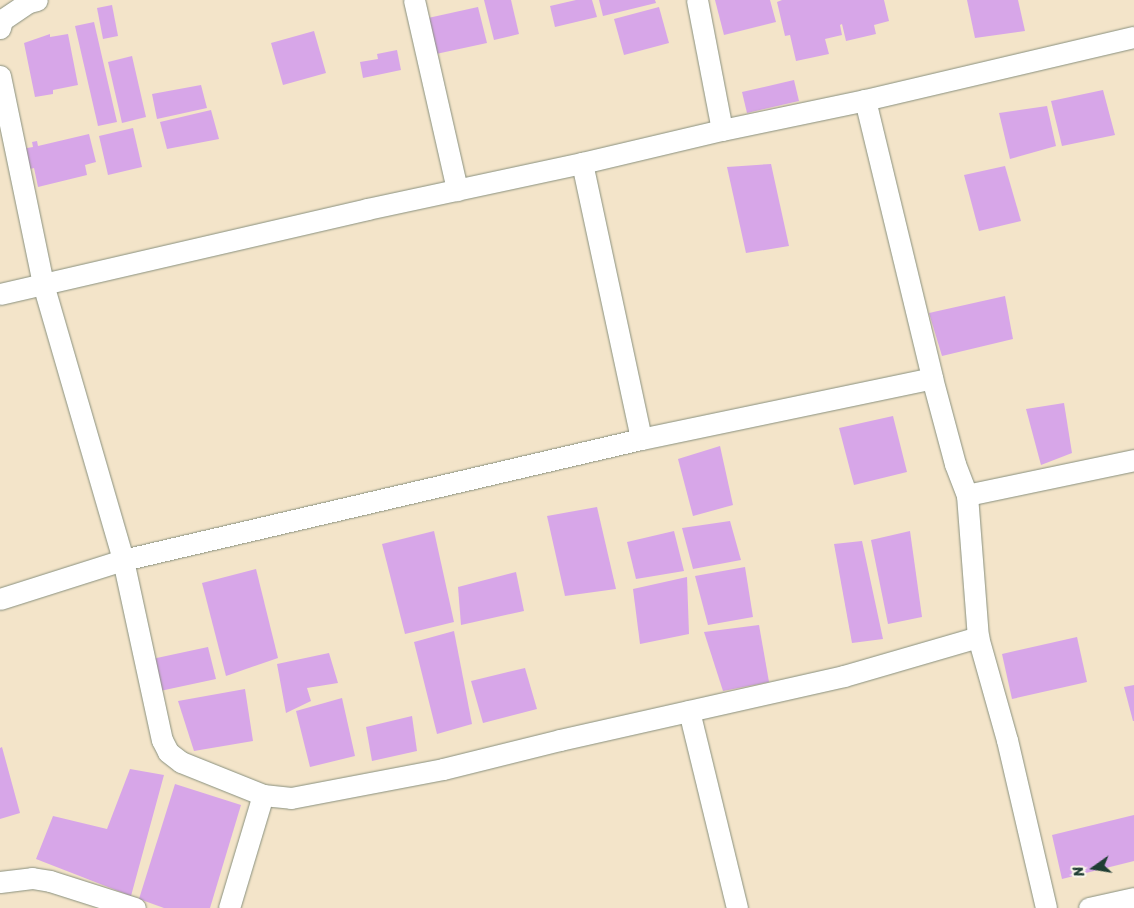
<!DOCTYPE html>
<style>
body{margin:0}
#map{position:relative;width:1134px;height:908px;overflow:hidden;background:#f3e4c9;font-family:Sriracha,sans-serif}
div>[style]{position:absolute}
.building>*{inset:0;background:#d7a6e8}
.roads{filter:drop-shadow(0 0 1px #89907e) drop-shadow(0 0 1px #89907e)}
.minor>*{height:21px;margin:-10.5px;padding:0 10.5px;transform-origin:10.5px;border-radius:10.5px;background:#fff}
span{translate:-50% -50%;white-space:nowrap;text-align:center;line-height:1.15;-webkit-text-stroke:4.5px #fbf7ec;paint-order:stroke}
.north{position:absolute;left:1069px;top:843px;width:50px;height:50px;-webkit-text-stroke:4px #fbf7ec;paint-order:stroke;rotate:257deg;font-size:14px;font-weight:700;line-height:20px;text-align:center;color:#1f3d34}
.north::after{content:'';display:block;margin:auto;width:18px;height:22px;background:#1f3d34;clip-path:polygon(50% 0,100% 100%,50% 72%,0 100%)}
</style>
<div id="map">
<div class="building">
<i style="clip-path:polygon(484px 0,511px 0,519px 34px,494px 40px)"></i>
<i style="clip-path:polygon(576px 0,592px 0,597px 17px,555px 27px,550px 6px)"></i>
<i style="clip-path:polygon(599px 0,655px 0,656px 3px,603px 16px)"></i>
<i style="clip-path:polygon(715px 0,770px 0,776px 22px,724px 35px)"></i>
<i style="clip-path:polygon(782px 0,884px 0,889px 21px,874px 25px,876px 34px,846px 41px,842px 24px,840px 25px,842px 35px,825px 39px,829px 54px,796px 61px,790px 35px,785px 36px,777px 2px)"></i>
<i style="clip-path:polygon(967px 0,1018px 0,1025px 31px,975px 38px)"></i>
<i style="clip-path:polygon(112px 5px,118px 36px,103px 39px,97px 8px)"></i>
<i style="clip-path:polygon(478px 7px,487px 43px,436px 54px,428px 18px)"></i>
<i style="clip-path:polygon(659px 7px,669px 43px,624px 55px,614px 19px)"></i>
<i style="clip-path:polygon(94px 22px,117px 122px,98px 126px,75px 26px)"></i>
<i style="clip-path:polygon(314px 31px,326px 73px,283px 85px,271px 43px)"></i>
<i style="clip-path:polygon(50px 34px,50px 37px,68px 34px,78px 85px,53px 90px,53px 94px,35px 97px,24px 43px)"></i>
<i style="clip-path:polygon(397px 50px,401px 70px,363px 78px,360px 62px,378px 59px,377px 54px)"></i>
<i style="clip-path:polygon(132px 56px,146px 117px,122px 123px,108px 62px)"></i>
<i style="clip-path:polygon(794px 80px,799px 101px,747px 113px,742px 92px)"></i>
<i style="clip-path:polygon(201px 85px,207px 108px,157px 119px,152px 94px)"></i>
<i style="clip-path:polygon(1103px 90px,1115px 135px,1062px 146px,1051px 101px)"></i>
<i style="clip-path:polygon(1047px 106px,1056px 146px,1010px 159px,999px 113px)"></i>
<i style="clip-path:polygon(211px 110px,219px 139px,167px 149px,160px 122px)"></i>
<i style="clip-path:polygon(133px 128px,142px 167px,108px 175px,99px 136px)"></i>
<i style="clip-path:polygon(89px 134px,96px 162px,85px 165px,87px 175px,38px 187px,34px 168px,26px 170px,21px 149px,33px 147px,32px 142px,37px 141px,38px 146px)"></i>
<i style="clip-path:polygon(771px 164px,789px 246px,746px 253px,727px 167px)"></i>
<i style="clip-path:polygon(1005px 166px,1021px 221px,979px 231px,964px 175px)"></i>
<i style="clip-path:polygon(1005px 296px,1013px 339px,942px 356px,929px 313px)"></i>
<i style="clip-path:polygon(1064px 403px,1072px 453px,1041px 465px,1026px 409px)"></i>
<i style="clip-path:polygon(893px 416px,907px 472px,854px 485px,839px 428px)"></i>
<i style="clip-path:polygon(720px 446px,733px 505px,693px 516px,678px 459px)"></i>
<i style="clip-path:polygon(597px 507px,616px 589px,565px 596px,547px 516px)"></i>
<i style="clip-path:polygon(730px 521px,741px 560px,693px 569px,682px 528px)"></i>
<i style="clip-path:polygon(434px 531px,454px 622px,405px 634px,382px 544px)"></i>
<i style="clip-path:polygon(674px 531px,684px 571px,636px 579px,627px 542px)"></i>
<i style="clip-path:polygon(910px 531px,922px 617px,888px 624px,871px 540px)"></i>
<i style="clip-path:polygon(862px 541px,883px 639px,852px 643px,834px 544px)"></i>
<i style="clip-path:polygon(745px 567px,753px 617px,708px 625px,695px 576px)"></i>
<i style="clip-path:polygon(256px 569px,278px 658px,226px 676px,202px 583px)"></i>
<i style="clip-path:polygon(516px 572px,524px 611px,461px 625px,458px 587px)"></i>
<i style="clip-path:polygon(687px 577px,689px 634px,640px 644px,633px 589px)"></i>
<i style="clip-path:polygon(759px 625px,769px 682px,723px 691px,704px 632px)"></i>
<i style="clip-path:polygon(454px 631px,472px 724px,437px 734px,414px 642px)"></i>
<i style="clip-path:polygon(1077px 637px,1087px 682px,1012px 699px,1002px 654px)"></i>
<i style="clip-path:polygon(208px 647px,216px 679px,160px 691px,152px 659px)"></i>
<i style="clip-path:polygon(329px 653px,338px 683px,307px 688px,311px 701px,286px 713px,277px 664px)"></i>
<i style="clip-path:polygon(525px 668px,537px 709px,483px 723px,471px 681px)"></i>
<i style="clip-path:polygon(1134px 685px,1134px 721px,1133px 721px,1124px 687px)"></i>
<i style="clip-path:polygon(245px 689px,253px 741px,194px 751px,178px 701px)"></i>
<i style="clip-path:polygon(342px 698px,355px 756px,310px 767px,296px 711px)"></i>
<i style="clip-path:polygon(412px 716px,417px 751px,372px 761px,366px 727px)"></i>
<i style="clip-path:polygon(2px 747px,20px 813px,0 819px,0 748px)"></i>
<i style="clip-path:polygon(130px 769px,164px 775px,131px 896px,36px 859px,53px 816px,107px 829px)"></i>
<i style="clip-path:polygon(175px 784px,241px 805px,210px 908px,164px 908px,139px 899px)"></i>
<i style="clip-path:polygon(1134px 815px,1134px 861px,1062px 879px,1052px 835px)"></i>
</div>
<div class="roads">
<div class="minor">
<i style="left:414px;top:0;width:195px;rotate:77.2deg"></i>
<i style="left:697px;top:0;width:132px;rotate:79.1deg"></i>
<i style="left:0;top:28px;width:8px;rotate:-76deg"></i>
<i style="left:2px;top:20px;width:32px;rotate:-34deg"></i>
<i style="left:29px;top:2px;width:8px;rotate:-14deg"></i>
<i style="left:0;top:76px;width:212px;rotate:78.3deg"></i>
<i style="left:43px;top:284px;width:287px;rotate:73.8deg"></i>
<i style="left:123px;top:560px;width:184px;rotate:77.8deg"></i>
<i style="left:162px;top:740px;width:13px;rotate:63deg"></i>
<i style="left:168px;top:752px;width:16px;rotate:38deg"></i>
<i style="left:181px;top:762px;width:88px;rotate:21.9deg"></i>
<i style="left:263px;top:795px;width:28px;rotate:6deg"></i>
<i style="left:291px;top:798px;width:155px;rotate:-10.8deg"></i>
<i style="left:443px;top:769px;width:121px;rotate:-13.9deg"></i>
<i style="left:560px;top:740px;width:291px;rotate:-12.7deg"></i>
<i style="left:844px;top:676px;width:140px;rotate:-16.2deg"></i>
<i style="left:865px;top:100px;width:286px;rotate:76.4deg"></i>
<i style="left:932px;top:378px;width:89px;rotate:75deg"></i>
<i style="left:955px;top:464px;width:33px;rotate:69deg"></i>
<i style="left:967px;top:495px;width:142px;rotate:85.6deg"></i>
<i style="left:978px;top:637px;width:107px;rotate:74.3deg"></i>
<i style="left:1007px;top:740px;width:172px;rotate:76.9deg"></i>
<i style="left:582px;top:163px;width:282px;rotate:77.9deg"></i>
<i style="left:0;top:294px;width:377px;rotate:-13deg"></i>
<i style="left:367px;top:209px;width:220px;rotate:-12.1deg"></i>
<i style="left:582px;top:163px;width:144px;rotate:-13.3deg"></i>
<i style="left:722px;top:130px;width:146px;rotate:-11.8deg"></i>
<i style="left:865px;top:100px;width:276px;rotate:-13.2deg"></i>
<i style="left:967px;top:495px;width:171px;rotate:-11.8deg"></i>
<i style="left:0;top:599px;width:129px;rotate:-17.6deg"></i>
<i style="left:123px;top:560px;width:532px;rotate:-13.15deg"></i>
<i style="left:641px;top:439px;width:297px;rotate:-11.8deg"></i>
<i style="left:689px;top:711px;width:203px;rotate:76.3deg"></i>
<i style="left:0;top:882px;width:32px;rotate:-7deg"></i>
<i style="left:32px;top:878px;width:18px;rotate:9deg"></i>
<i style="left:50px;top:881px;width:89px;rotate:17.6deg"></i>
<i style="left:229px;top:908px;width:118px;rotate:-73.3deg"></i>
<i style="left:1089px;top:908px;width:46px;rotate:-12.5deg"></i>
</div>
</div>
<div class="north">N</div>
</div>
